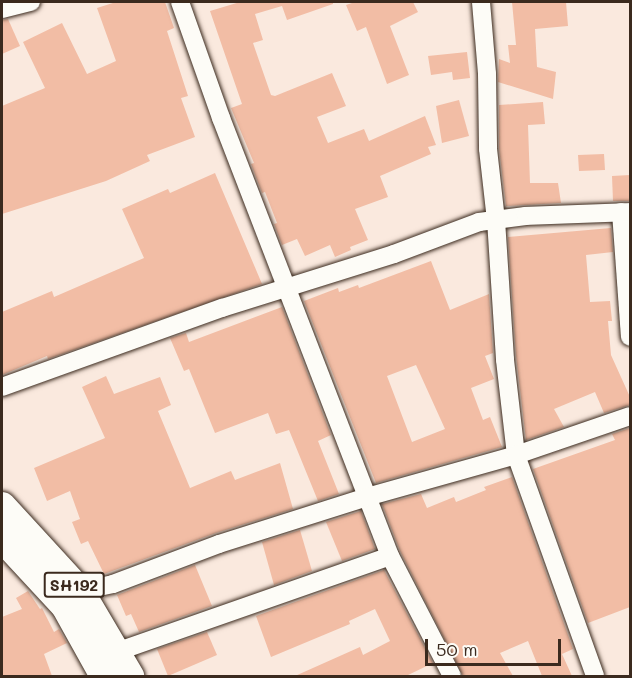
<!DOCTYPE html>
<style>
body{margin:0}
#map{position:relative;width:632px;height:678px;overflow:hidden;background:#fae9de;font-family:Mali,sans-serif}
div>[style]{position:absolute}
.building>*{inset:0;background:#f2bda5}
.roads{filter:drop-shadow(0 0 2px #3b2a1e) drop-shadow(0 0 2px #3b2a1e)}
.minor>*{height:18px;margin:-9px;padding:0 9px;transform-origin:9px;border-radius:9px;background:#fdfcf7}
.primary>*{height:28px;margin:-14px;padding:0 14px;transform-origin:14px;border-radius:14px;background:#fdfcf7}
span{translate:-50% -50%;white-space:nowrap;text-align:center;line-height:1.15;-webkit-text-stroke:6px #fdfcf7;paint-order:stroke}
.shield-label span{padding:2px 4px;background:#fdfcf7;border:2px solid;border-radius:4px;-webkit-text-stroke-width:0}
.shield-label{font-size:16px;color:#3b2a1e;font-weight:700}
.frame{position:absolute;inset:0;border:3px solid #3b2a1e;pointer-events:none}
.scale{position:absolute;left:425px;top:639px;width:136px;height:27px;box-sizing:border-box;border:3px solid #3b2a1e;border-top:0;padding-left:8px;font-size:18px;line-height:21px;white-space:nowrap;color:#3b2a1e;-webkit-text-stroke:4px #fdfcf7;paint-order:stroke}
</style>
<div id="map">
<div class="building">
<i style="clip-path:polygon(116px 2px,165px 2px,174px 28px,167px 31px,188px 96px,181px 98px,195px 137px,147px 155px,150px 161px,106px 181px,2px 214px,2px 106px,45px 88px,23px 42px,62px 23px,87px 74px,116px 61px,97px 8px)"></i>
<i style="clip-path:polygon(240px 2px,333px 2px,333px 4px,287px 20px,282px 6px,255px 14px,263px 40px,253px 43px,271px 95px,275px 96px,332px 73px,346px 106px,317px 117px,328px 143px,364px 129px,369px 141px,425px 116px,436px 145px,428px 147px,431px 154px,380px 176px,388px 197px,355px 209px,368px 240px,350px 247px,351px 250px,335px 257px,330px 245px,305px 256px,297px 239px,282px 245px,274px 224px,277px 223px,265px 192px,262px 193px,251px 164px,254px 163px,231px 108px,242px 104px,210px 11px)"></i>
<i style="clip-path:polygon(355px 2px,413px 2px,418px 12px,390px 26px,409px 75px,387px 84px,366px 27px,357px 31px,346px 5px)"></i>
<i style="clip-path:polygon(512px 2px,566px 2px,568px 26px,535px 29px,537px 67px,556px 72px,553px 99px,498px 82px,499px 59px,510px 63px,508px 45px,516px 45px)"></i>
<i style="clip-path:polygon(8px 19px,20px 46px,2px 54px,2px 20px)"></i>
<i style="clip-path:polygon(467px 52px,470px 78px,453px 80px,452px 72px,431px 75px,428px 56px)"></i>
<i style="clip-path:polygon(459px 100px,469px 136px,442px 143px,436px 106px)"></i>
<i style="clip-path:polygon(543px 102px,545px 124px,528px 125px,530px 183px,558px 183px,561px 203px,506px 206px,499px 148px,499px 105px)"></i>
<i style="clip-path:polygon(604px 154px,605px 170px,579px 171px,578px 155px)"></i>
<i style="clip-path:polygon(215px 173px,262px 284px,48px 359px,47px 356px,2px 375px,2px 312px,52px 291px,54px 297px,144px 258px,122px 209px,168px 189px,170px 193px)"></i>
<i style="clip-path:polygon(630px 175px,630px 201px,613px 201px,612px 176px)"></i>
<i style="clip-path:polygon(611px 228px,613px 252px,586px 255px,590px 302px,610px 301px,612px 321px,608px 321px,611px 355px,630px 397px,630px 405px,604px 413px,595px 392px,554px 409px,564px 427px,526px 440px,516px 356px,508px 237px)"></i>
<i style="clip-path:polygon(evenodd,431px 261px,450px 310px,489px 294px,493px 353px,485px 356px,494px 379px,471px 388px,483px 420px,490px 417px,502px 447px,376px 483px,304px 301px,338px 288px,339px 292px,358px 285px,359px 288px,431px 261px,416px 365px,445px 429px,412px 442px,387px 376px,416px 365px)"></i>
<i style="clip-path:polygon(282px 307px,331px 435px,318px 441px,339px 494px,318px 501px,289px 430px,276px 434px,268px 413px,215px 433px,189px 369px,184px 371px,170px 338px,186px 333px,189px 342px)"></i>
<i style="clip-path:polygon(106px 376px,114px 394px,160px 377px,171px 405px,158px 411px,190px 488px,231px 471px,235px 480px,280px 463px,293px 509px,216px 533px,104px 574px,88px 541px,81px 544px,72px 522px,80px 519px,70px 491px,47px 501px,34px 468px,105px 438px,82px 387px)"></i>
<i style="clip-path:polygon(630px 428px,630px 607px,588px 623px,533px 469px,615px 440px,612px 434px)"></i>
<i style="clip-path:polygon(512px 477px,573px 649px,562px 654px,572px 676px,542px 676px,528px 641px,500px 653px,513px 676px,463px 676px,400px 551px,382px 504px,421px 494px,427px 508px,454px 497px,456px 502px,486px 490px,484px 487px)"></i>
<i style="clip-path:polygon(361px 511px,375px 549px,342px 561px,326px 522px)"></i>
<i style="clip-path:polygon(300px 530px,312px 571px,274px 585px,262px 542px)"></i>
<i style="clip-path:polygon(195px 565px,212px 606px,139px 632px,131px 614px,126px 616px,117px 595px)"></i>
<i style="clip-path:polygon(384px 570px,433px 663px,406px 676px,295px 676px,360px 647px,363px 655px,390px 641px,375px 609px,349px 621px,350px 624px,271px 657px,256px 616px)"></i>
<i style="clip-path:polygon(28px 591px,40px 609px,42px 608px,54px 632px,59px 629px,67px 643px,44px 654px,52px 676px,2px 676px,2px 617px,22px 609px,16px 598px)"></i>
<i style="clip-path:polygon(207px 632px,217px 655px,168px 676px,157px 649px)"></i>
</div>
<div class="roads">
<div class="minor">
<i style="left:180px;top:2px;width:123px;rotate:70.5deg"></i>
<i style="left:221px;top:118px;width:469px;rotate:68.9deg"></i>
<i style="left:390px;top:556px;width:135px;rotate:62.7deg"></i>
<i style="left:481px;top:2px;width:72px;rotate:85.2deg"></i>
<i style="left:487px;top:74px;width:75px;rotate:89.2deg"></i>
<i style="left:488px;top:149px;width:71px;rotate:83.6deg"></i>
<i style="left:496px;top:220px;width:140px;rotate:86.3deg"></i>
<i style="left:505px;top:360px;width:96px;rotate:83.4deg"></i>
<i style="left:516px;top:455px;width:235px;rotate:70.3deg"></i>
<i style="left:2px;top:9px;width:30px;rotate:-14deg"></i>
<i style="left:621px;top:212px;width:125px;rotate:85.9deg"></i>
<i style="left:2px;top:387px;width:234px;rotate:-19.8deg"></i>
<i style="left:222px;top:308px;width:180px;rotate:-17.4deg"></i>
<i style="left:394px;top:254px;width:91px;rotate:-20.6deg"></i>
<i style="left:479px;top:222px;width:47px;rotate:-7.3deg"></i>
<i style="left:526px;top:216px;width:104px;rotate:-2.2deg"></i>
<i style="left:80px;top:591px;width:34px;rotate:-12deg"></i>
<i style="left:113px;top:584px;width:113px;rotate:-20.7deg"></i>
<i style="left:219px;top:544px;width:155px;rotate:-17.6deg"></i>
<i style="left:367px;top:497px;width:155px;rotate:-15.7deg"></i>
<i style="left:516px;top:455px;width:120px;rotate:-18.9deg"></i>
<i style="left:116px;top:652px;width:290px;rotate:-19.3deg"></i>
</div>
<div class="primary">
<i style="left:2px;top:506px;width:115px;rotate:47.5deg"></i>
<i style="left:80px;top:591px;width:99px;rotate:59.5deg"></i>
<i style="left:2px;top:538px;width:93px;rotate:47.2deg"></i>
<i style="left:65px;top:606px;width:80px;rotate:60.9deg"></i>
</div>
</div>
<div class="shield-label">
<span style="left:74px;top:585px">SH192</span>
</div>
<div class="frame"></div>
<div class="scale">50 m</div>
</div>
